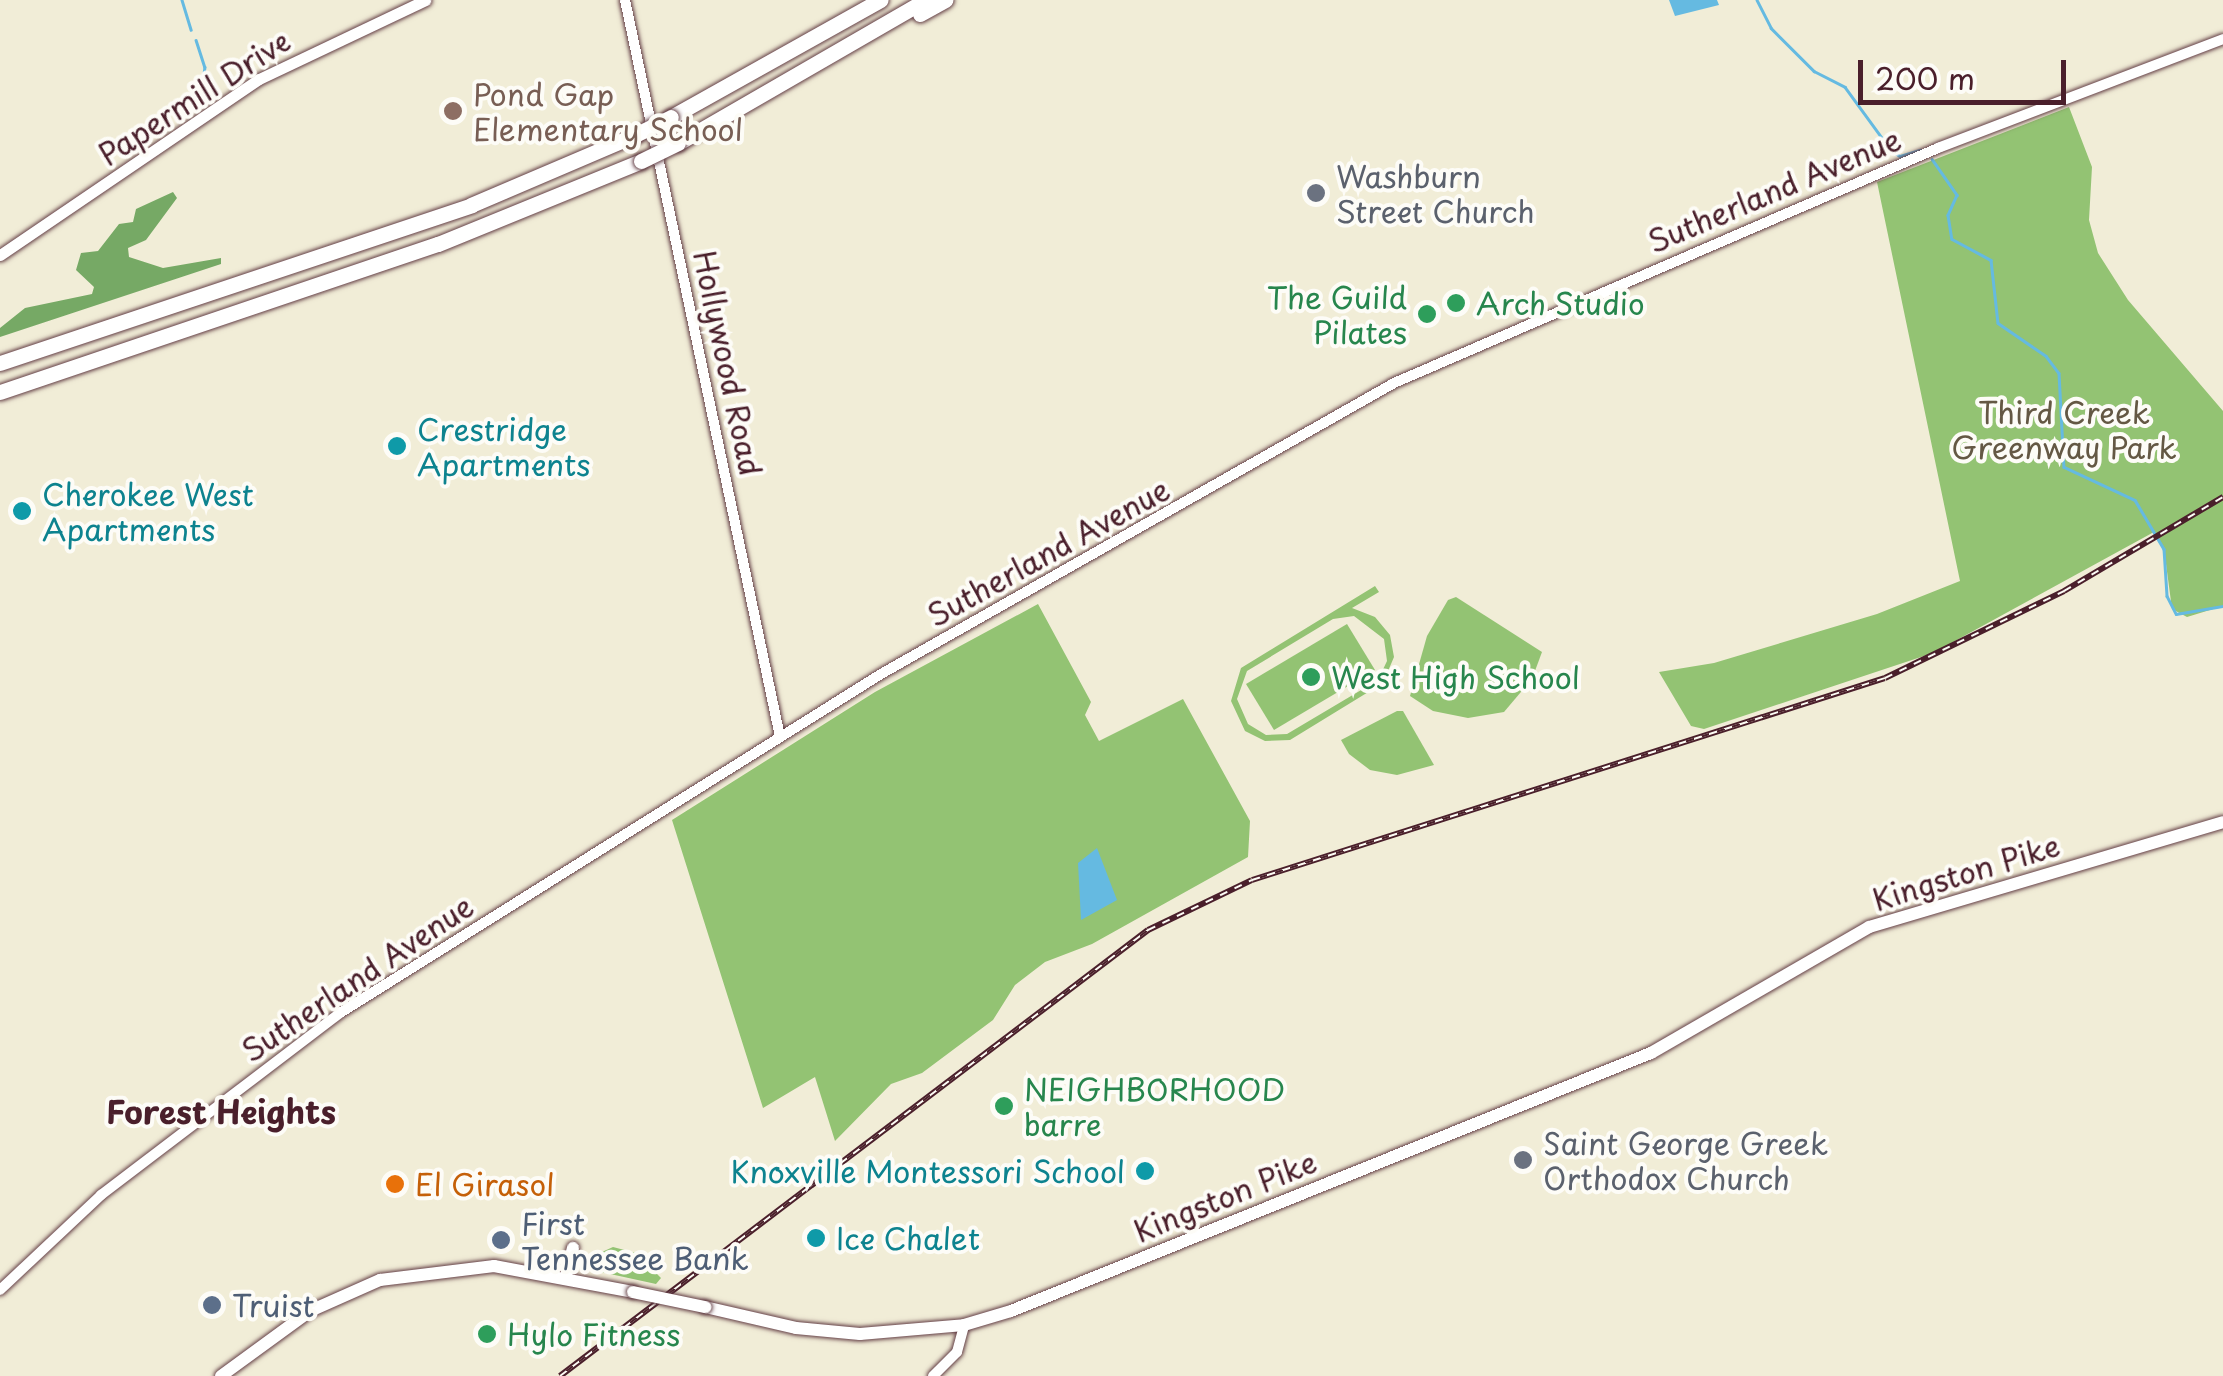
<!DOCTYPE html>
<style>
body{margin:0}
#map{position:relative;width:2223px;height:1376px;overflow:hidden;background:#f1edd7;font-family:"Playpen Sans",sans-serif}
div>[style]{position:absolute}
.green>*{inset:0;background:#93c373}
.forest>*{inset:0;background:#76a965}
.water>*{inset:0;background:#65bae1}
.stream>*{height:2.5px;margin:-1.25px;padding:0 1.25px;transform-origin:1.25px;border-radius:1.25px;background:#65bae1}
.roads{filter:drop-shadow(0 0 2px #633e45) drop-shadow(0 0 2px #633e45)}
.tertiary>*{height:10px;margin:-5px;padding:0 5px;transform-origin:5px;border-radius:5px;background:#fff}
.secondary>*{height:11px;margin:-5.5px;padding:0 5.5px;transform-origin:5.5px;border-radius:5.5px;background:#fff}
.primary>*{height:12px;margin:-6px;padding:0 6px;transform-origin:6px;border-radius:6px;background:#fff}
.motorway>*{height:15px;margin:-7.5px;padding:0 7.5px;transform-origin:7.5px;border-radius:7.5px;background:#fff}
.rail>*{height:6px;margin-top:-3px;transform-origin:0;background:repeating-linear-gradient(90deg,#fdfcf7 0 8px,#4a1f2b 0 16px);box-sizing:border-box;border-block:2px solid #4a1f2b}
.bridges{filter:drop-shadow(0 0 2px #633e45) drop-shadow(0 0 2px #633e45)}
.primary-bridge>*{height:12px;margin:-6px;padding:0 6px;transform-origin:6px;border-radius:6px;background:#fff}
.motorway-bridge>*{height:15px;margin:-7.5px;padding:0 7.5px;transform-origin:7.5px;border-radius:7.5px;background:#fff}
.dots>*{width:28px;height:28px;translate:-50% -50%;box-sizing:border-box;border:5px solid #fdfcf7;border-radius:50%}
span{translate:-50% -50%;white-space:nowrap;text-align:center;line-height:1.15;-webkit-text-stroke:8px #fdfcf7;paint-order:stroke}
.education-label{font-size:30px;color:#785e54}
.left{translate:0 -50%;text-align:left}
.street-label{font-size:30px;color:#4a1f2b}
.worship-label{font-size:30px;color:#5b616d}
.leisure-label{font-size:30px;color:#27864d}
.right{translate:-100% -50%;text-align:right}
.park-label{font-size:30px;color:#645844}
.culture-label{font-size:30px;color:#0d838f}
.food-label{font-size:30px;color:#c56008}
.service-label{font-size:30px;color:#4e5e75}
.neighbourhood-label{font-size:32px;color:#4a1f2b;font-weight:700}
.scale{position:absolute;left:1858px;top:60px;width:208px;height:45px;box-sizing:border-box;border:5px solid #4a1f2b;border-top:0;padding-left:12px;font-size:30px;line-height:35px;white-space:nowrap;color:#4a1f2b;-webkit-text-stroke:8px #fdfcf7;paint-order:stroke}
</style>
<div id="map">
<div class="green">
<i style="clip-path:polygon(2069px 107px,2092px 167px,2089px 220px,2098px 253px,2128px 300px,2223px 411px,2223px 606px,2187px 617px,2172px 609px,2164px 549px,2154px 532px,1933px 653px,1704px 729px,1691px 726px,1659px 672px,1714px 663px,1877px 614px,1960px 581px,1877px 182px)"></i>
<i style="clip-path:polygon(evenodd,1375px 586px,1379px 592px,1352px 608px,1375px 617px,1390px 635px,1394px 657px,1383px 683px,1290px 740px,1265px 741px,1245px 731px,1231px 701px,1241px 668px,1375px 586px,1354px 616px,1384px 639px,1387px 661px,1378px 680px,1287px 734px,1266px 735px,1248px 724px,1237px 699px,1247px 671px,1333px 619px,1354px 616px)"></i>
<i style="clip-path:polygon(1456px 597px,1542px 652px,1532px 679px,1504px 712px,1468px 718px,1433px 711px,1410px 696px,1427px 636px,1448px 600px)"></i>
<i style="clip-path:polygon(1038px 604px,1091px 702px,1085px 715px,1099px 741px,1183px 699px,1250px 821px,1248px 857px,1092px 944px,1045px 962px,1015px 985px,993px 1020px,922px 1073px,891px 1084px,835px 1141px,815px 1077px,763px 1108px,672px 820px,875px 692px)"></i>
<i style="clip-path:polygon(1347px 624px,1375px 670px,1274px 730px,1246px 684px)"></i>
<i style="clip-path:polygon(1397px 711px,1403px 711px,1434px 765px,1397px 775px,1370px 770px,1349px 754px,1341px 740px)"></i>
<i style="clip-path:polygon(613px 1247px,636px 1253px,661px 1278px,656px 1284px,601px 1272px,593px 1256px)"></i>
</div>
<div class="forest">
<i style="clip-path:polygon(173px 192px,177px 198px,146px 240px,128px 248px,129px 257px,163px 268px,221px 258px,221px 264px,0 337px,0 328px,25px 308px,92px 294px,94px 287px,76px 270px,81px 253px,98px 251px,119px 224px,133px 222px,136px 209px)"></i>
</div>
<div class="water">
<i style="clip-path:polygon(1669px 0,1717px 0,1719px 5px,1675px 16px)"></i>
<i style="clip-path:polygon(1097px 848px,1117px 900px,1081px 920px,1078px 863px)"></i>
</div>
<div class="stream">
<i style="left:182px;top:0;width:31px;rotate:73deg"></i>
<i style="left:1757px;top:0;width:31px;rotate:63deg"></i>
<i style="left:1771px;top:28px;width:61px;rotate:45deg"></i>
<i style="left:1814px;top:71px;width:35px;rotate:27deg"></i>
<i style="left:1845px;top:87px;width:78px;rotate:53.9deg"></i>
<i style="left:1891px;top:150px;width:11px;rotate:34deg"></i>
<i style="left:1900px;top:156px;width:21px;rotate:-17deg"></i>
<i style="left:196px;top:40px;width:28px;rotate:72deg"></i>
<i style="left:205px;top:67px;width:15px;rotate:98deg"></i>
<i style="left:1932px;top:159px;width:44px;rotate:55.2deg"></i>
<i style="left:1957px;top:195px;width:22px;rotate:114deg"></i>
<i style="left:1948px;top:215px;width:24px;rotate:81deg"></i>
<i style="left:1952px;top:239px;width:44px;rotate:28.3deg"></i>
<i style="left:1991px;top:260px;width:63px;rotate:83.7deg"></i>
<i style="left:1998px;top:323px;width:58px;rotate:34.5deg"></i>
<i style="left:2046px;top:356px;width:21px;rotate:53deg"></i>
<i style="left:2059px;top:373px;width:94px;rotate:87deg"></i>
<i style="left:2064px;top:467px;width:78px;rotate:24.9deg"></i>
<i style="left:2135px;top:500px;width:57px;rotate:59.4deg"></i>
<i style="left:2164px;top:549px;width:47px;rotate:86.3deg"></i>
<i style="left:2167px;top:596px;width:20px;rotate:63deg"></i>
<i style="left:2176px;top:614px;width:48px;rotate:-9.7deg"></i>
</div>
<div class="roads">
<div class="tertiary">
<i style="left:625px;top:0;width:753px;rotate:78.12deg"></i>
<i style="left:0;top:1290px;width:139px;rotate:-43.2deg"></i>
<i style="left:101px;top:1195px;width:300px;rotate:-37.3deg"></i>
<i style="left:340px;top:1013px;width:638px;rotate:-32.07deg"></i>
<i style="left:881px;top:674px;width:590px;rotate:-29.56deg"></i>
<i style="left:1394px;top:383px;width:593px;rotate:-23.36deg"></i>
<i style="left:1938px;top:148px;width:305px;rotate:-20.9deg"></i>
<i style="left:933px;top:1376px;width:34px;rotate:-45deg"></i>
<i style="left:957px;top:1352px;width:28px;rotate:-75deg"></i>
</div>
<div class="secondary">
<i style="left:0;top:255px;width:313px;rotate:-34.2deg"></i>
<i style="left:259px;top:79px;width:184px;rotate:-25.4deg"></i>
</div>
<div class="primary">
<i style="left:566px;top:1276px;width:29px;rotate:-76deg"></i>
<i style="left:705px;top:1307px;width:93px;rotate:13deg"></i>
<i style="left:796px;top:1328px;width:64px;rotate:5.4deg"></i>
<i style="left:860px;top:1334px;width:104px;rotate:-4.9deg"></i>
<i style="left:964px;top:1325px;width:49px;rotate:-16.6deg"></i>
<i style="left:1011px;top:1311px;width:690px;rotate:-21.96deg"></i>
<i style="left:1651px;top:1053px;width:252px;rotate:-30deg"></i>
<i style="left:1869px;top:927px;width:369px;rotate:-16.5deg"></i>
<i style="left:221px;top:1376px;width:110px;rotate:-36.1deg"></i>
<i style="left:310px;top:1311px;width:77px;rotate:-23.9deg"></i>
<i style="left:380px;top:1280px;width:115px;rotate:-7deg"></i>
<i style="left:494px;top:1266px;width:141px;rotate:10.6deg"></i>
</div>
<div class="motorway">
<i style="left:920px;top:14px;width:29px;rotate:-29deg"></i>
<i style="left:671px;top:117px;width:240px;rotate:-29.2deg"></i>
<i style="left:678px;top:143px;width:286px;rotate:-30deg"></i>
<i style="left:0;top:363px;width:497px;rotate:-18.5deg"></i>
<i style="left:471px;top:205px;width:178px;rotate:-23.1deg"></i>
<i style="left:0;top:392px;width:462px;rotate:-18.7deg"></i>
<i style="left:438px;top:244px;width:219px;rotate:-22.2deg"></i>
</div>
</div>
<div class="rail">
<i style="left:560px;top:1376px;width:738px;rotate:-37.18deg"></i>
<i style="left:1148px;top:930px;width:115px;rotate:-25.7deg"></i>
<i style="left:1252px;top:880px;width:664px;rotate:-17.7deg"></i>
<i style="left:1885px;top:678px;width:199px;rotate:-25.9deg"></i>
<i style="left:2064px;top:591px;width:185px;rotate:-30.6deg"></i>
</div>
<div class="bridges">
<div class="primary-bridge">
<i style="left:633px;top:1292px;width:74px;rotate:11.8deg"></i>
</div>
<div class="motorway-bridge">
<i style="left:635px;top:135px;width:40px;rotate:-26.6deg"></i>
<i style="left:641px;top:161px;width:41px;rotate:-25.9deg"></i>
</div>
</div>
<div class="dots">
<i style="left:453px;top:111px;background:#8d6e63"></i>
<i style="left:1316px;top:193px;background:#6b7280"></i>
<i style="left:1456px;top:303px;background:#2e9e5b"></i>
<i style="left:1427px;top:314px;background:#2e9e5b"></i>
<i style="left:397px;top:446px;background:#0f9aa8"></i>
<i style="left:22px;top:511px;background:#0f9aa8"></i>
<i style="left:1311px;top:677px;background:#2e9e5b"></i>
<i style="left:1004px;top:1106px;background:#2e9e5b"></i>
<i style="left:1523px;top:1160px;background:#6b7280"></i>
<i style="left:1145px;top:1171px;background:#0f9aa8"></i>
<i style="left:395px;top:1184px;background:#e8710a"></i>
<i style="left:816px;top:1238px;background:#0f9aa8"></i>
<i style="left:501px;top:1240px;background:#5c6f8a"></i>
<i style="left:212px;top:1305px;background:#5c6f8a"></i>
<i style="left:487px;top:1334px;background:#2e9e5b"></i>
</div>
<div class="education-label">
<span class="left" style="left:473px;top:111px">Pond Gap<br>Elementary School</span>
</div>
<div class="street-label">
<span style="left:194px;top:97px;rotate:-33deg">Papermill Drive</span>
<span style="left:1774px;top:190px;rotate:-23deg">Sutherland Avenue</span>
<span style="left:728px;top:363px;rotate:78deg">Hollywood Road</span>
<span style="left:1048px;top:552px;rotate:-29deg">Sutherland Avenue</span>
<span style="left:1966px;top:872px;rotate:-17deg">Kingston Pike</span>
<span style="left:357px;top:978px;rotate:-34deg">Sutherland Avenue</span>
<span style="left:1225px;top:1196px;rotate:-22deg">Kingston Pike</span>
</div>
<div class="worship-label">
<span class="left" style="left:1336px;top:193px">Washburn<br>Street Church</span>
<span class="left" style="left:1543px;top:1160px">Saint George Greek<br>Orthodox Church</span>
</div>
<div class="leisure-label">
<span class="right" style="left:1407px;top:314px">The Guild<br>Pilates</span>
<span class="left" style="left:1476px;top:303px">Arch Studio</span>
<span class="left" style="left:1331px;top:677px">West High School</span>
<span class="left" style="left:1024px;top:1106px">NEIGHBORHOOD<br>barre</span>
<span class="left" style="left:507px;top:1334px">Hylo Fitness</span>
</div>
<div class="park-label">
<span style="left:2064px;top:429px">Third Creek<br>Greenway Park</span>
</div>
<div class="culture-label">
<span class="left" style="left:417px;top:446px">Crestridge<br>Apartments</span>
<span class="left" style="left:42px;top:511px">Cherokee West<br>Apartments</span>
<span class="right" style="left:1125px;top:1171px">Knoxville Montessori School</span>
<span class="left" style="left:836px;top:1238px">Ice Chalet</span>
</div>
<div class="food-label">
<span class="left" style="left:415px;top:1184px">El Girasol</span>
</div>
<div class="service-label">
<span class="left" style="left:521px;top:1240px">First<br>Tennessee Bank</span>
<span class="left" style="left:232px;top:1305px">Truist</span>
</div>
<div class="neighbourhood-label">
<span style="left:221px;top:1111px">Forest Heights</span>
</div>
<div class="scale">200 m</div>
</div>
